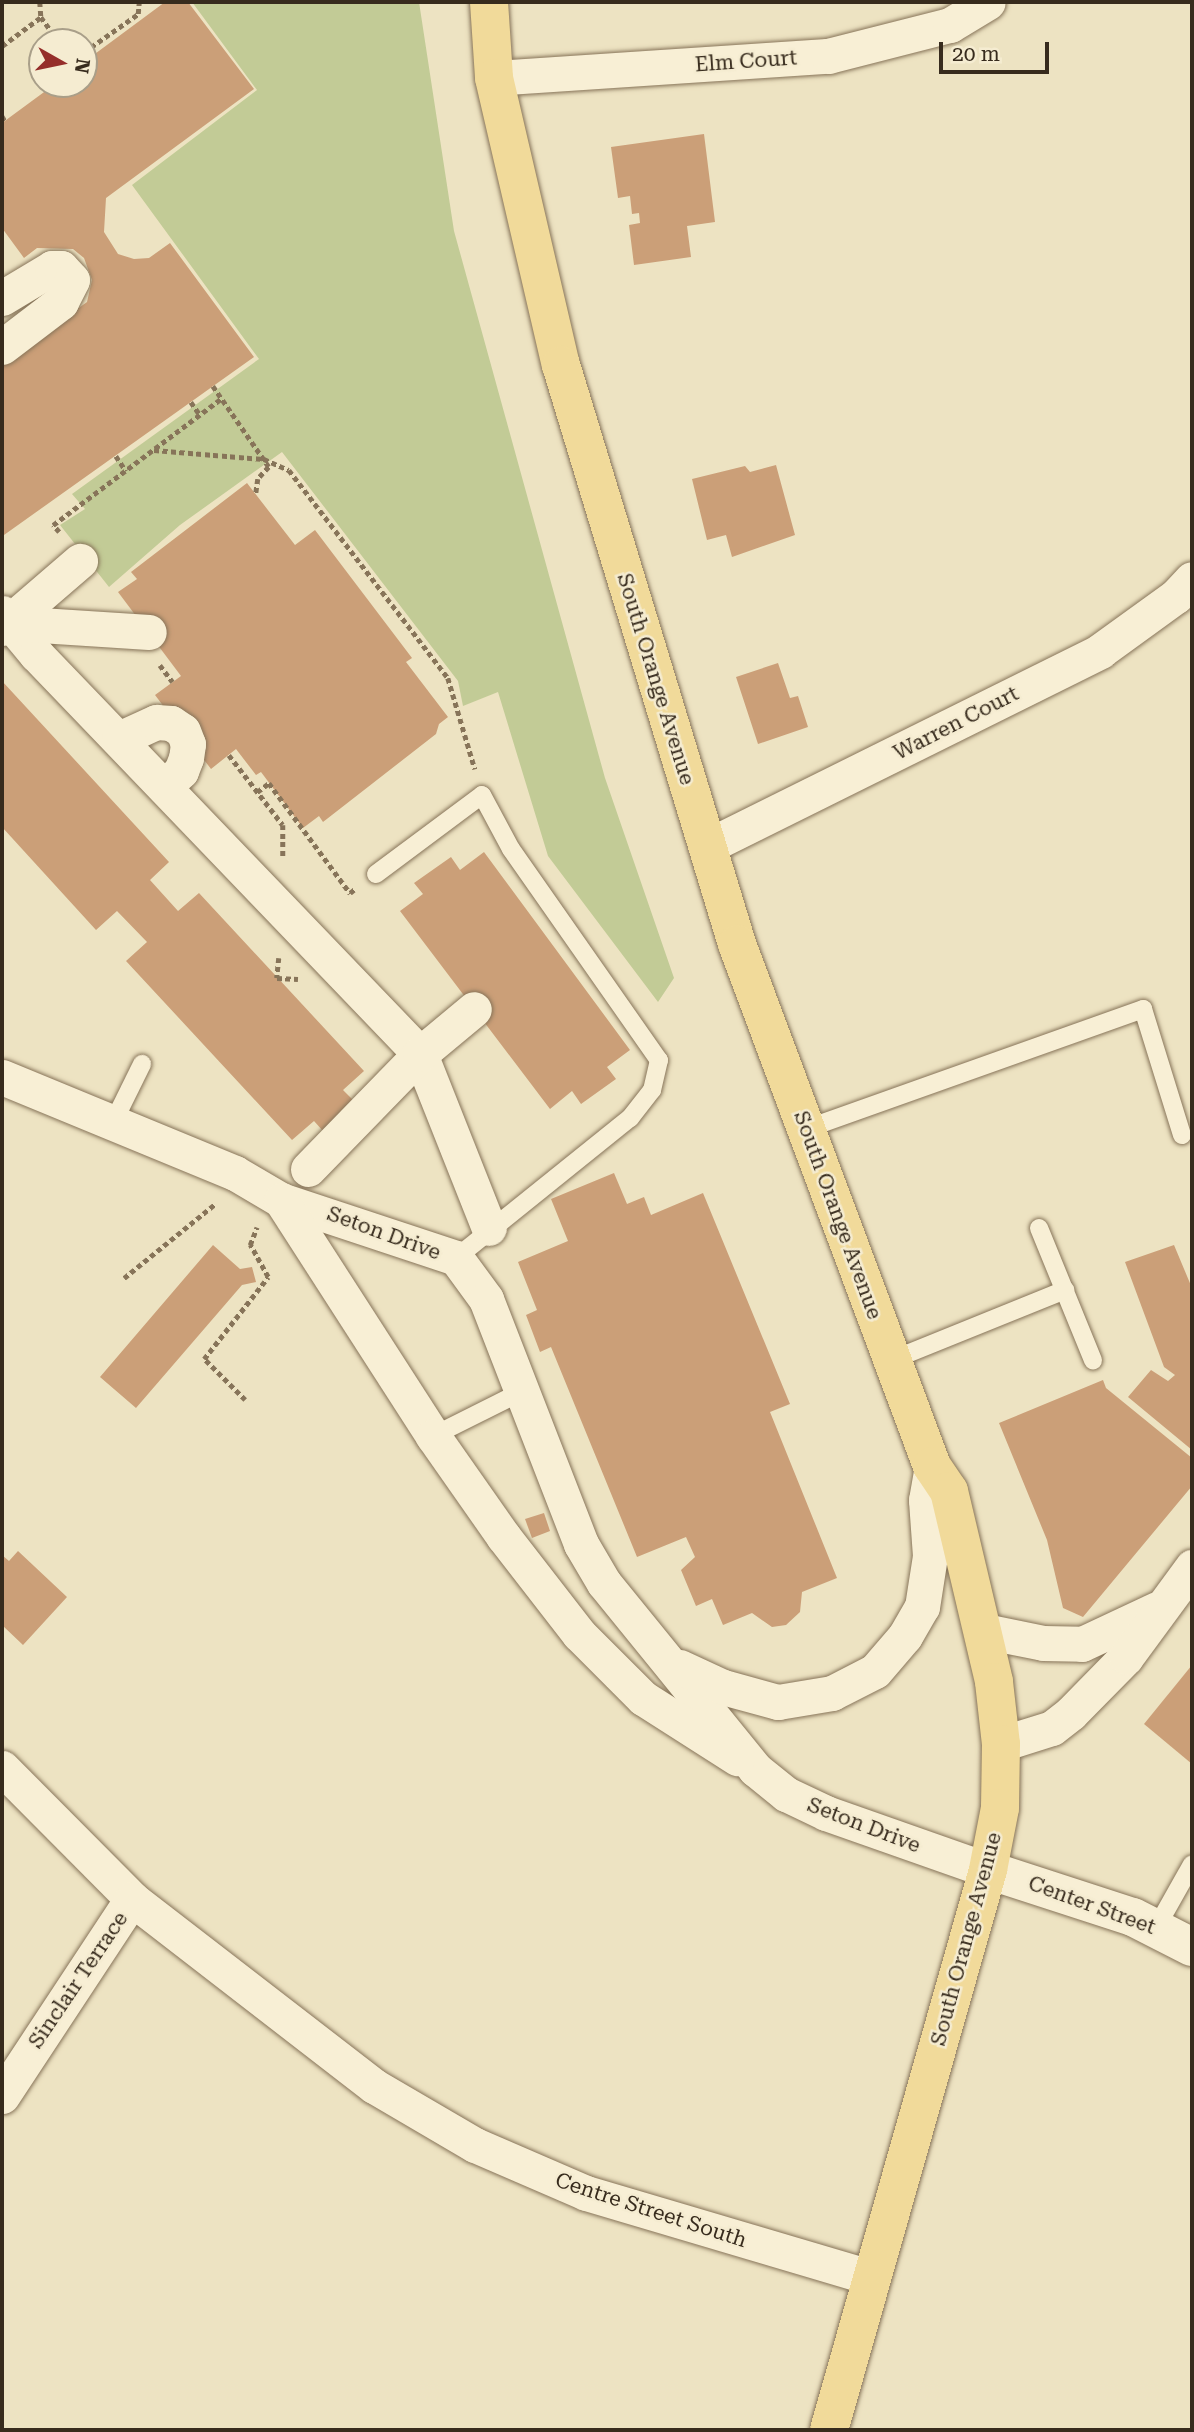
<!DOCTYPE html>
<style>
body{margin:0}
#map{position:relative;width:1194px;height:2432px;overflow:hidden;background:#ede3c2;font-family:"Roboto Serif",serif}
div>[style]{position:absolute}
.green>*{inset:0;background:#c2cb96}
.building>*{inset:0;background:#cb9f78}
.path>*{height:4.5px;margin-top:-2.25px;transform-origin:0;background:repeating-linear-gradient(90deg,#877459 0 5px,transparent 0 8.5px)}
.roads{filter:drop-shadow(0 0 2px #877459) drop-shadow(0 0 2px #877459)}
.lane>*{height:18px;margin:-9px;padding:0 9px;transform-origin:9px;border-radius:9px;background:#f8efd5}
.street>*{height:35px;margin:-17.5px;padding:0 17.5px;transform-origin:17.5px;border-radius:17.5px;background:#f8efd5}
.secondary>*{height:38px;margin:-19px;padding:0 19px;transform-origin:19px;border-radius:19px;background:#f8efd5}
.primary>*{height:38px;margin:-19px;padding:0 19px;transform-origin:19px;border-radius:19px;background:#f1da9a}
span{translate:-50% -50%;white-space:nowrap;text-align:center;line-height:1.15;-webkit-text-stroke:5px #f5ecd1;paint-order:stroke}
.street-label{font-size:21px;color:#372b1d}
.frame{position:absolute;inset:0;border:4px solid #372b1d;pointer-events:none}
.north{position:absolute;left:28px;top:28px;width:70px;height:70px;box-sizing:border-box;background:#f5ecd1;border:2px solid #a99f89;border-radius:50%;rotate:99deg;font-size:19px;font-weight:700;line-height:28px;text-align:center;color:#372b1d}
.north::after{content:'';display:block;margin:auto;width:24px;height:32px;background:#952e2a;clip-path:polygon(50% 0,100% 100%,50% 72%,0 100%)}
.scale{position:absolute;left:939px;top:42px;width:110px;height:32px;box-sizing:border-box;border:4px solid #372b1d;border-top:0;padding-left:9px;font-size:21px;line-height:24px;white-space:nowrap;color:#372b1d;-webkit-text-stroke:5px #f5ecd1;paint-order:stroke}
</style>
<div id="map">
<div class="green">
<i style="clip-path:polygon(192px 2px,419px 2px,454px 231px,605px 778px,674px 978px,658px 1002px,548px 856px,498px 692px,463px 706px,458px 681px,282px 452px,180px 525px,109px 587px,60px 525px,85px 509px,72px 494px,259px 359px,132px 185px,257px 90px)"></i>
</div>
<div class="building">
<i style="clip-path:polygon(165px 2px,188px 2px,254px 89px,106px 198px,104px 232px,118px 254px,134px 259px,149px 258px,170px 243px,254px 357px,4px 535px,2px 364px,87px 302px,92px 280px,84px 258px,73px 249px,37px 248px,24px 258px,2px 228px,2px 123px,55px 84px,84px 84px,84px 62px)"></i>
<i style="clip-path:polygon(704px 134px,715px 222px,687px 226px,691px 257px,634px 265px,629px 225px,640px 223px,639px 213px,632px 214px,630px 196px,618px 198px,611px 147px)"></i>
<i style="clip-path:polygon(776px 465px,795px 535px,732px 557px,726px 535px,707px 540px,692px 479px,745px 466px,750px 472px)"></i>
<i style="clip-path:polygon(247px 483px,295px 545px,315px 530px,412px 658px,406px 662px,448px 717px,439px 724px,436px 734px,323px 822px,319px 816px,303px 828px,261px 772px,256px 775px,236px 749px,211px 769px,155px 695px,181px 676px,118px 592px,137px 579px,131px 572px)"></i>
<i style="clip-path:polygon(778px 663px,790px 698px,798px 696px,808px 727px,758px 744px,736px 677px)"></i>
<i style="clip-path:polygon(2px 681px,169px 862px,150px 880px,178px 911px,199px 893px,364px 1071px,343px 1090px,354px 1101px,323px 1131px,314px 1121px,292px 1140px,126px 961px,147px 942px,117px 911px,96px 930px,2px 827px)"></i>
<i style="clip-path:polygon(484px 852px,630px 1050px,607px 1067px,616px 1079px,581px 1104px,572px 1091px,550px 1109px,400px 911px,423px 894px,414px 883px,451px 857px,460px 870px)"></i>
<i style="clip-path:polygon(614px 1173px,627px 1204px,644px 1197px,651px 1215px,703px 1193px,790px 1404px,770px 1412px,837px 1578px,802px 1592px,800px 1612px,786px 1625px,772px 1627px,752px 1613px,723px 1625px,712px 1599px,696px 1606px,681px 1570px,695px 1557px,686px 1537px,637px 1557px,551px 1347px,540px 1352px,526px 1315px,537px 1310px,518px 1262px,568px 1241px,551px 1199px)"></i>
<i style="clip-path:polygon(213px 1245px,240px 1269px,252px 1267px,256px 1282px,242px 1285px,136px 1408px,100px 1377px)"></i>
<i style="clip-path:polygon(1174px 1245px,1192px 1288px,1192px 1450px,1128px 1397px,1151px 1370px,1168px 1381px,1175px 1375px,1164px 1367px,1125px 1262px)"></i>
<i style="clip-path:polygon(1103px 1380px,1106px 1388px,1192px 1458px,1192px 1486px,1083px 1617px,1063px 1608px,1047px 1540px,999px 1423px)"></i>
<i style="clip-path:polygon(544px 1513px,550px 1531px,532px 1538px,525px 1519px)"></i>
<i style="clip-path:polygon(18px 1551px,67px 1597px,23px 1645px,2px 1625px,2px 1555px,9px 1561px)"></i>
<i style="clip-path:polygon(1192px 1665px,1192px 1764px,1144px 1724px)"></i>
</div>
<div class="path">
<i style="left:40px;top:2px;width:15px;rotate:86deg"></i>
<i style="left:41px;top:17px;width:31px;rotate:54deg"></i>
<i style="left:2px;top:46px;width:49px;rotate:-36.6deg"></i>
<i style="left:84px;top:52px;width:66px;rotate:-35.1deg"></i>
<i style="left:138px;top:14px;width:12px;rotate:-85deg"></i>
<i style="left:2px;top:116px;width:6px;rotate:59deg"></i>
<i style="left:213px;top:386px;width:98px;rotate:55.3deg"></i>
<i style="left:269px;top:467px;width:16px;rotate:133deg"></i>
<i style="left:258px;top:479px;width:14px;rotate:98deg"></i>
<i style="left:191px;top:402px;width:16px;rotate:55deg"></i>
<i style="left:154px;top:450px;width:110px;rotate:4.7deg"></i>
<i style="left:264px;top:459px;width:27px;rotate:24deg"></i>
<i style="left:289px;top:470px;width:262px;rotate:52.6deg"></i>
<i style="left:448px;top:678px;width:95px;rotate:73.5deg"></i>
<i style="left:116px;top:456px;width:18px;rotate:56deg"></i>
<i style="left:59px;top:532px;width:9px;rotate:-131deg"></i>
<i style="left:53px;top:525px;width:210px;rotate:-36.9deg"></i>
<i style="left:160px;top:665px;width:21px;rotate:53deg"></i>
<i style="left:229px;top:755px;width:88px;rotate:52.4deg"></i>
<i style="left:283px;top:825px;width:33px;rotate:90deg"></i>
<i style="left:257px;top:792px;width:15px;rotate:-37deg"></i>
<i style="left:269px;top:783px;width:137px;rotate:53.6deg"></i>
<i style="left:350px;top:893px;width:8px;rotate:-40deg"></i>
<i style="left:279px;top:958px;width:20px;rotate:96deg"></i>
<i style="left:277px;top:978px;width:21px;rotate:3deg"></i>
<i style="left:124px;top:1278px;width:117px;rotate:-39.1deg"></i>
<i style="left:245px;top:1400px;width:58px;rotate:-135deg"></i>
<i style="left:204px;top:1359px;width:104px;rotate:-52deg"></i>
<i style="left:268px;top:1277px;width:37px;rotate:-119deg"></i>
<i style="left:250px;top:1245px;width:19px;rotate:-69deg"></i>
</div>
<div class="roads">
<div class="lane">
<i style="left:376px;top:874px;width:132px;rotate:-36.7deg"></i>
<i style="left:482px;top:795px;width:61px;rotate:61.8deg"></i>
<i style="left:511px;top:849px;width:258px;rotate:55deg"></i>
<i style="left:659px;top:1060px;width:31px;rotate:103deg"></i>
<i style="left:652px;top:1090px;width:36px;rotate:128deg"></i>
<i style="left:630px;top:1118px;width:223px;rotate:141.2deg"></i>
<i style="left:113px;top:1123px;width:66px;rotate:-63.8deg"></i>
<i style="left:806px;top:1129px;width:358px;rotate:-19.6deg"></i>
<i style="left:1143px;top:1009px;width:132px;rotate:72.8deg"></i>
<i style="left:1039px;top:1228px;width:143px;rotate:67.8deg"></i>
<i style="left:892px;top:1360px;width:187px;rotate:-22deg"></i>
<i style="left:433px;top:1436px;width:98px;rotate:-26.6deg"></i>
<i style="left:1156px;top:1928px;width:73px;rotate:-60.6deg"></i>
</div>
<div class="street">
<i style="left:494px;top:78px;width:335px;rotate:-3.8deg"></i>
<i style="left:828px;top:56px;width:126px;rotate:-14.3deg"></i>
<i style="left:950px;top:25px;width:44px;rotate:-31.2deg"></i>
<i style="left:2px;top:298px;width:58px;rotate:-31deg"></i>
<i style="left:52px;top:268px;width:9px"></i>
<i style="left:61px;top:268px;width:16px;rotate:47deg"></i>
<i style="left:72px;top:280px;width:25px;rotate:117deg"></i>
<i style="left:61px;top:302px;width:74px;rotate:142.7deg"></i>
<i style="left:2px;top:613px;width:53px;rotate:50.3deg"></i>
<i style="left:36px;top:654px;width:554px;rotate:46.17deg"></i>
<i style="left:420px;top:1054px;width:187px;rotate:68.4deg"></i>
<i style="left:9px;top:623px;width:140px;rotate:3.7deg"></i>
<i style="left:2px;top:628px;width:103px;rotate:-40.7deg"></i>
<i style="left:119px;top:739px;width:41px;rotate:-24.7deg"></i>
<i style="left:156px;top:722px;width:15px;rotate:4deg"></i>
<i style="left:171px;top:723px;width:14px;rotate:34deg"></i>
<i style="left:183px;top:731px;width:14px;rotate:69deg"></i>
<i style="left:188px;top:744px;width:14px;rotate:98deg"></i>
<i style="left:186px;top:758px;width:14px;rotate:111deg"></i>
<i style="left:181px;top:771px;width:23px;rotate:137deg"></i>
<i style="left:706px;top:847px;width:440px;rotate:-26.4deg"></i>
<i style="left:1100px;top:651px;width:94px;rotate:-35.9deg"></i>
<i style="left:1176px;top:596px;width:23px;rotate:-47deg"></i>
<i style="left:2px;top:1077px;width:252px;rotate:22.4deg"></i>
<i style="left:235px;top:1173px;width:53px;rotate:30.4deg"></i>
<i style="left:281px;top:1200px;width:184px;rotate:18.3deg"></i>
<i style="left:456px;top:1258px;width:51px;rotate:53.8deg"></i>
<i style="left:486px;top:1299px;width:263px;rotate:68.8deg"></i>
<i style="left:581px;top:1544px;width:45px;rotate:59.5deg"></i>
<i style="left:604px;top:1583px;width:240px;rotate:50.9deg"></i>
<i style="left:755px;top:1769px;width:40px;rotate:39deg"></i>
<i style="left:786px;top:1794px;width:44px;rotate:25.4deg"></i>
<i style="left:826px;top:1813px;width:172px;rotate:19.4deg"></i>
<i style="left:308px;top:1169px;width:161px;rotate:-45.8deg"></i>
<i style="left:420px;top:1054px;width:70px;rotate:-39.8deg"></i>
<i style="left:281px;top:1200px;width:281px;rotate:57.2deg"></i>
<i style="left:433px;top:1436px;width:122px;rotate:55deg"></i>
<i style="left:503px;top:1536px;width:124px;rotate:52.2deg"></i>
<i style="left:579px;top:1634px;width:91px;rotate:45deg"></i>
<i style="left:643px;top:1698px;width:112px;rotate:32.6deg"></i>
<i style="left:984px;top:1631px;width:60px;rotate:11.5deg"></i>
<i style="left:1043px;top:1643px;width:39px;rotate:1deg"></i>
<i style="left:1082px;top:1644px;width:83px;rotate:-25deg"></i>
<i style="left:680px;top:1667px;width:47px;rotate:24.9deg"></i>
<i style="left:723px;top:1687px;width:57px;rotate:15.3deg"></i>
<i style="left:778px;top:1702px;width:55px;rotate:-9.5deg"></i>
<i style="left:832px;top:1693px;width:48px;rotate:-27.1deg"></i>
<i style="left:875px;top:1671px;width:46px;rotate:-49.4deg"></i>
<i style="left:905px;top:1636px;width:34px;rotate:-60deg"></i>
<i style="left:922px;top:1607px;width:52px;rotate:-81.1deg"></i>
<i style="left:930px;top:1556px;width:56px;rotate:-94.1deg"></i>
<i style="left:926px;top:1500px;width:35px;rotate:-80deg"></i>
<i style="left:1001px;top:1744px;width:53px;rotate:-17.4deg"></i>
<i style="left:1052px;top:1728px;width:24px;rotate:-38deg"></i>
<i style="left:1071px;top:1713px;width:78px;rotate:-45.5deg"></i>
<i style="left:1126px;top:1657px;width:112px;rotate:-53.7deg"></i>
<i style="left:2px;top:1768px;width:185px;rotate:45.2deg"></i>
<i style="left:132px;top:1899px;width:306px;rotate:37.7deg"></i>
<i style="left:374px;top:2086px;width:117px;rotate:30.3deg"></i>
<i style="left:475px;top:2145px;width:121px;rotate:23.4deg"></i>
<i style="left:586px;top:2193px;width:299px;rotate:16.5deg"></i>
<i style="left:2px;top:2096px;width:236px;rotate:-56.6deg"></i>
</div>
<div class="secondary">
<i style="left:988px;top:1870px;width:152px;rotate:18deg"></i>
<i style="left:1133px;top:1917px;width:66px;rotate:27deg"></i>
</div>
<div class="primary">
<i style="left:489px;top:2px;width:76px;rotate:86.2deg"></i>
<i style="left:494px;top:78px;width:295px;rotate:76.9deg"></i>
<i style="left:561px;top:365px;width:605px;rotate:73.09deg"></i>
<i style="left:737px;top:944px;width:557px;rotate:69.52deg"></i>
<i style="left:932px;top:1466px;width:30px;rotate:56deg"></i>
<i style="left:949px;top:1491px;width:196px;rotate:76.7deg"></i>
<i style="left:994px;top:1682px;width:62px;rotate:83.6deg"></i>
<i style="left:1001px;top:1744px;width:64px;rotate:90.9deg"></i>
<i style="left:1000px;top:1808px;width:63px;rotate:101deg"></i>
<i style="left:988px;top:1870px;width:582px;rotate:105.85deg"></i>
</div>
</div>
<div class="street-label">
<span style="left:746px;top:61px;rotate:-4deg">Elm Court</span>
<span style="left:656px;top:679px;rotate:73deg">South Orange Avenue</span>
<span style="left:956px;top:723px;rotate:-27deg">Warren Court</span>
<span style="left:838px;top:1215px;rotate:70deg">South Orange Avenue</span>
<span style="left:384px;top:1233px;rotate:20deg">Seton Drive</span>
<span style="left:864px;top:1825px;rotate:21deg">Seton Drive</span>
<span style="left:1092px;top:1905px;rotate:20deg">Center Street</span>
<span style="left:966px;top:1939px;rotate:-75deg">South Orange Avenue</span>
<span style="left:78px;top:1980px;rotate:-56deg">Sinclair Terrace</span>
<span style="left:651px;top:2210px;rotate:18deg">Centre Street South</span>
</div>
<div class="frame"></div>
<div class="north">N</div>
<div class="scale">20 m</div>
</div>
